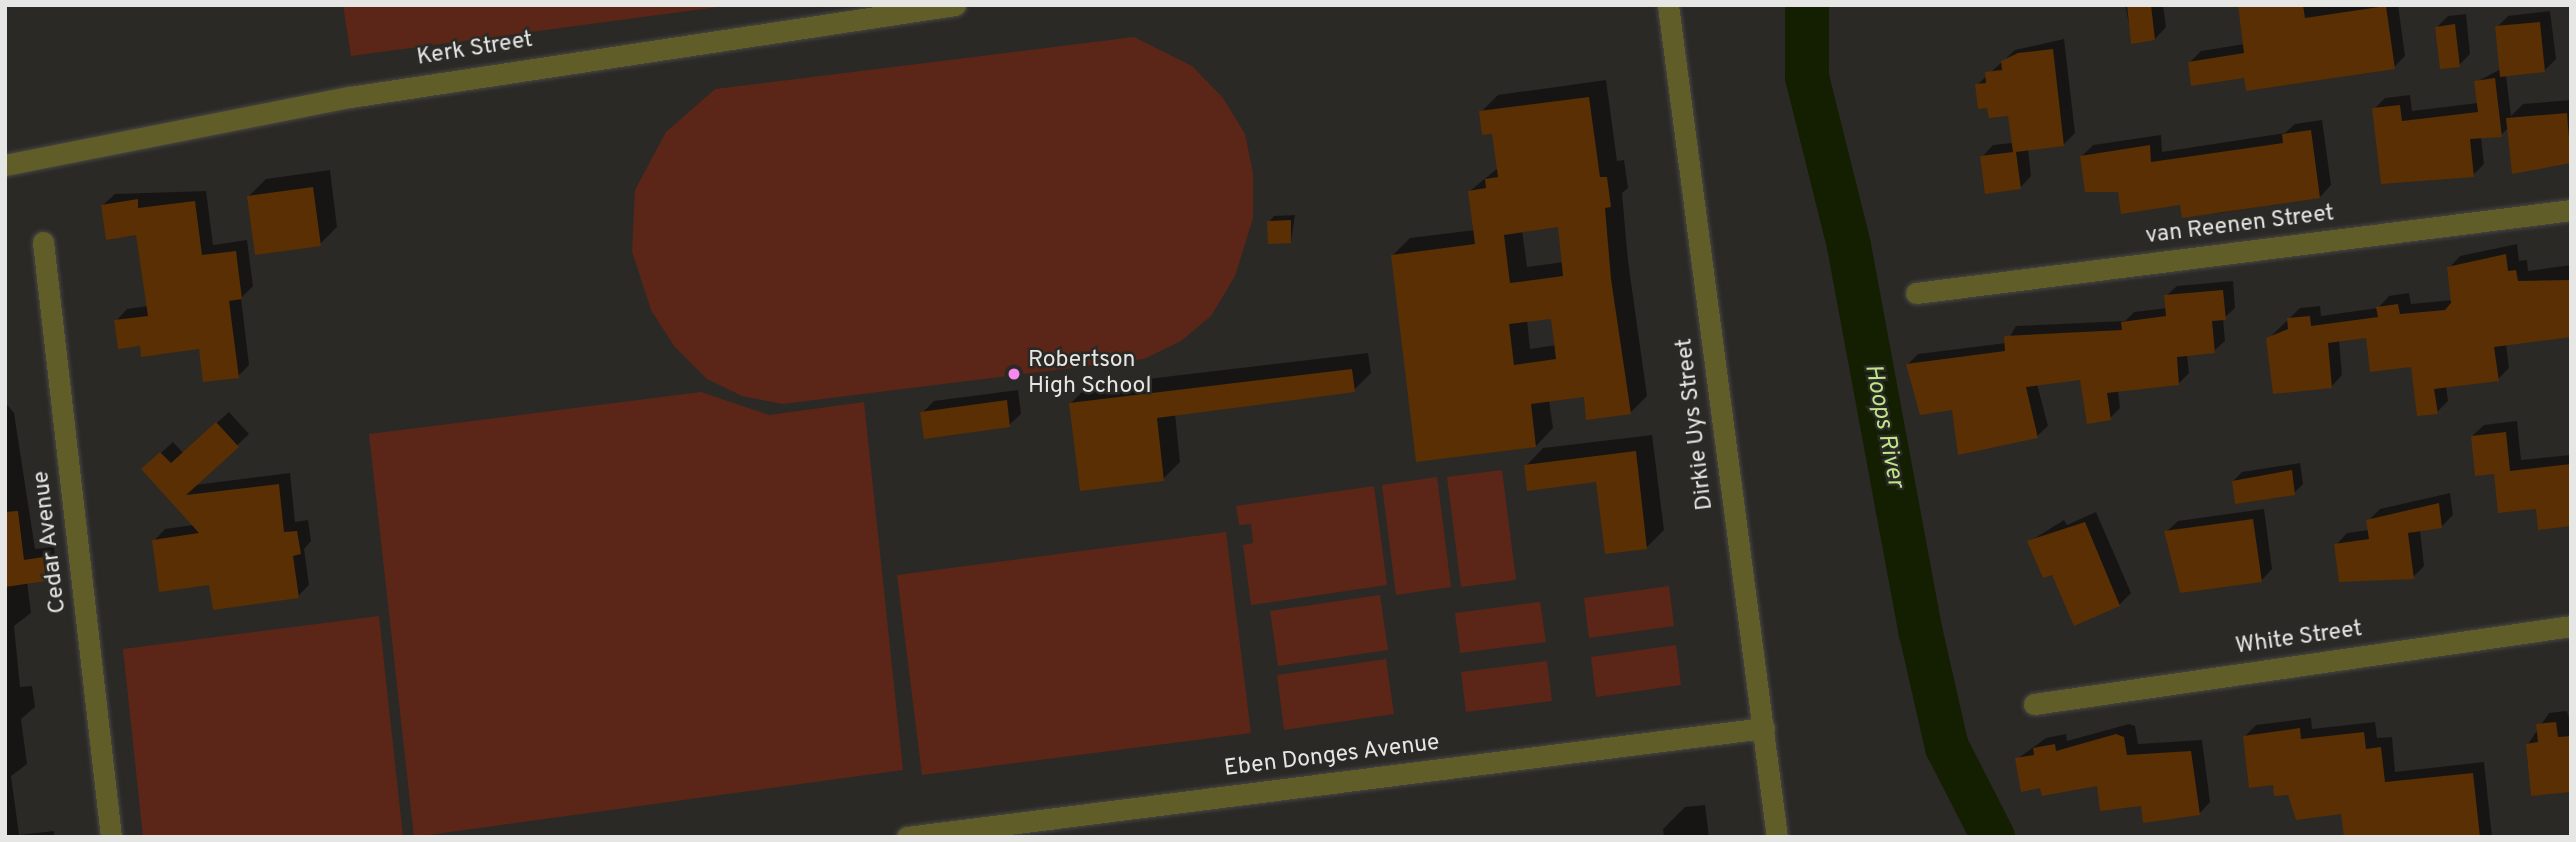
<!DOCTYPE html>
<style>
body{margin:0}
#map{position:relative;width:2576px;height:842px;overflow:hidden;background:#2a2926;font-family:Overpass,sans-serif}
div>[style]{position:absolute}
.green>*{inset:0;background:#5b2617}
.shadow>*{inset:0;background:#0007}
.river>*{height:44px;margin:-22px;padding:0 22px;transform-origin:22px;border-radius:22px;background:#131f00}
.building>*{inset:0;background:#592f03}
.roads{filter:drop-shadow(0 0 2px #484744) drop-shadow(0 0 2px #484744)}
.street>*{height:21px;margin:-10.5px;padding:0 10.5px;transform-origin:10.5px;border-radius:10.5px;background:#615d29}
.dots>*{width:19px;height:19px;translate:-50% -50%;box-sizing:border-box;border:4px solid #2a2926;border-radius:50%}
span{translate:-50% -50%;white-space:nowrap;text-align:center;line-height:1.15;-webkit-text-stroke:5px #2a2926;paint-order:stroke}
.street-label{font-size:23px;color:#e6e6e4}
.poi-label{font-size:23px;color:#e6e6e4}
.left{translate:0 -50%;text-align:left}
.water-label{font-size:24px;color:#bee686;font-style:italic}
.frame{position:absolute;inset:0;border:7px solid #e6e6e4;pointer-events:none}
</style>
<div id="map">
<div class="green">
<i style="clip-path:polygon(343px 5px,733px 5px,351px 56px)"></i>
<i style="clip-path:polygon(1134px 37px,1192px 66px,1223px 98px,1245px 134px,1253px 173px,1253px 218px,1235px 276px,1211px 316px,1181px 341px,1144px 359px,782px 404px,742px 396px,707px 379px,674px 346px,651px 310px,632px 251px,635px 190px,666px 132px,715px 89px)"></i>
<i style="clip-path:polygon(701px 392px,769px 415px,864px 402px,903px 770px,414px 837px,369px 434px)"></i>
<i style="clip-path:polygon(1502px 470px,1516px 580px,1461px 587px,1447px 477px)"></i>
<i style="clip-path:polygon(1437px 477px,1451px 587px,1396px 595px,1382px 485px)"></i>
<i style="clip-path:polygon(1374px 486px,1387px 585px,1251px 605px,1243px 545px,1253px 543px,1251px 524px,1239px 525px,1236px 506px)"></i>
<i style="clip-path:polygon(1226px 532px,1251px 733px,922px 775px,897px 575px)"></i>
<i style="clip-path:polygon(1669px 586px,1674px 626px,1589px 638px,1584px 598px)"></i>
<i style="clip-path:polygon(1380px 595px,1388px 650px,1278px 666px,1270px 611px)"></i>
<i style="clip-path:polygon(1540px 602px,1546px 642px,1460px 653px,1455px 613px)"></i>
<i style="clip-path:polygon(379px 616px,403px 837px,143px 837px,123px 649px)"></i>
<i style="clip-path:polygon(1676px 645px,1681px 685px,1596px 697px,1591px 657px)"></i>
<i style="clip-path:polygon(1386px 659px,1394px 714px,1284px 730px,1277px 675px)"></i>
<i style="clip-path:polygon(1547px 661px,1552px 701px,1466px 712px,1461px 672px)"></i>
</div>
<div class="shadow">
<i style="clip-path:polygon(2125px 5px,2163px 5px,2166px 27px,2155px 39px,2133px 42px)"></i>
<i style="clip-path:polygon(2241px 5px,2398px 5px,2405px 56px,2394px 67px,2246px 76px,2190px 62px,2201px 51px,2245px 44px)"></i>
<i style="clip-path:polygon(2550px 11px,2556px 59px,2544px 71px,2506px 75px,2511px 116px,2523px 104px,2571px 100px,2571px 162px,2514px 172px,2509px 127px,2501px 135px,2481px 137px,2484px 164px,2473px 175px,2374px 109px,2385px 98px,2410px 95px,2412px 111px,2478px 103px,2476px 82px,2501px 69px,2497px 27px,2508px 16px)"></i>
<i style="clip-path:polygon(2466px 14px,2470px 54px,2459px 65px,2437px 27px,2448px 16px)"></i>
<i style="clip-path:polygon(2064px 39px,2075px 133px,2063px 145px,2028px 148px,2031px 176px,2020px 188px,1982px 157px,1993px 145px,2012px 143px,2009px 114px,1989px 106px,1977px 85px,2015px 50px)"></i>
<i style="clip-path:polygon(evenodd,1606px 80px,1617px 161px,1624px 160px,1628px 188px,1622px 193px,1628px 261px,1647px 396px,1630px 413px,1585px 395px,1549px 400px,1553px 428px,1536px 446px,1393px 255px,1410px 238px,1475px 230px,1470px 191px,1498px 168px,1493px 132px,1481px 112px,1498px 95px,1606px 80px,1560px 225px,1564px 262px,1527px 267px,1522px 230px,1560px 225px,1606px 80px,1553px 317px,1556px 345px,1530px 349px,1527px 320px,1553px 317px)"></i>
<i style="clip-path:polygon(2322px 120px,2331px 185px,2320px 197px,2219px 213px,2183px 216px,2181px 203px,2120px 191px,2082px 156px,2093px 145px,2161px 135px,2162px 152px,2285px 133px,2295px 124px)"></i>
<i style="clip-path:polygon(330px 170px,337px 227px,320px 244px,249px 196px,266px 179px)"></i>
<i style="clip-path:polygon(206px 191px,213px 245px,247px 240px,253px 286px,241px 298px,249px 365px,238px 376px,200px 347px,141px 344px,116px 321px,127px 309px,148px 306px,138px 233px,103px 205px,115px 194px)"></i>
<i style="clip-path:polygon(1295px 215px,1291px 241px,1269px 222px,1274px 216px)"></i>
<i style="clip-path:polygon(2517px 244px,2519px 261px,2527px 260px,2528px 271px,2571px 265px,2571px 322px,2506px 344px,2509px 368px,2498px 379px,2446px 386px,2448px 401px,2437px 412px,2412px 365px,2367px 336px,2339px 340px,2342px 375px,2331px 387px,2268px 339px,2300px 308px,2320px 306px,2321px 316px,2378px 308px,2389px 296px,2409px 293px,2411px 304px,2453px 300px,2449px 268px,2460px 256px)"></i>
<i style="clip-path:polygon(2233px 281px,2235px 308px,2223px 319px,2225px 341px,2214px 351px,2187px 354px,2189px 373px,2178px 384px,2118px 390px,2120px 408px,2110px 418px,2081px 378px,2037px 384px,2048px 426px,2037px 436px,1953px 408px,1908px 364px,1918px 354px,2006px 343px,2016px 326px,2125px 321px,2134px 312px,2167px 308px,2166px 296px,2177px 286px)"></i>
<i style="clip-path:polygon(1368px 353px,1371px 373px,1354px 390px,1175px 414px,1180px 462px,1163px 479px,1071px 403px,1088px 386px)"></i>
<i style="clip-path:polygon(1018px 390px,1021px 414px,1009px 425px,922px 413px,934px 401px)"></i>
<i style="clip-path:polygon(5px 402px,14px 413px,35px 549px,54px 547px,56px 568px,45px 579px,27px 582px,31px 613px,14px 626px,20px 687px,32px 686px,35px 707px,21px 719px,27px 764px,11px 776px,19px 835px,54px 831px,54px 837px,5px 837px)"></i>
<i style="clip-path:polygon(229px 412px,249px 434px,195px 485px,290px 473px,295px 522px,308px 520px,311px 541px,304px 549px,309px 585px,298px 596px,210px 583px,154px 541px,165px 529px,194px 525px,155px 458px,173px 442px,183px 453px)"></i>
<i style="clip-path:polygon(2517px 421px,2521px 460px,2571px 455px,2571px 524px,2537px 507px,2496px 472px,2472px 436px,2484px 425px)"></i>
<i style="clip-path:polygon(1652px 435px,1664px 530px,1646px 548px,1598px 480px,1526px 466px,1543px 448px)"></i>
<i style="clip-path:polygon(2300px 463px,2303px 484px,2294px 493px,2233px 481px,2242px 472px)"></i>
<i style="clip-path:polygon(2450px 493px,2453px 515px,2441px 527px,2420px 530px,2424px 566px,2413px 577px,2336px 545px,2347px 533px,2369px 530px,2368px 521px,2380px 509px)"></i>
<i style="clip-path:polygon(2264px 509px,2272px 569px,2261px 581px,2166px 532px,2178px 521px)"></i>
<i style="clip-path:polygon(2096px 512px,2131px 593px,2119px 605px,2053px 572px,2029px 542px,2064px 520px,2067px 525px)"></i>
<i style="clip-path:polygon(2567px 711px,2571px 726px,2571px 790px,2528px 744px,2549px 713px)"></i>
<i style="clip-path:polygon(2311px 718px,2312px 729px,2375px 722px,2377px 738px,2392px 737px,2395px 772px,2484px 762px,2492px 837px,2400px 837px,2274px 783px,2245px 736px,2256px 725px)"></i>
<i style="clip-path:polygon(2129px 724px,2135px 726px,2138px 744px,2202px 740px,2210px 802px,2199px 814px,2143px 804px,2098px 784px,2042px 786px,2017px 759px,2046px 738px,2066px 734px,2067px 741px)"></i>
<i style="clip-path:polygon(1705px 805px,1709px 837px,1664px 837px,1663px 829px,1685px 807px)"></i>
</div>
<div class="river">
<i style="left:1807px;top:5px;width:72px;rotate:90deg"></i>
<i style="left:1807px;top:77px;width:174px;rotate:76deg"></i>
<i style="left:1849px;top:246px;width:394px;rotate:79.5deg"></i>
<i style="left:1921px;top:633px;width:117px;rotate:77.2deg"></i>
<i style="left:1947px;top:747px;width:101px;rotate:62.9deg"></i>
</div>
<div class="building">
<i style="clip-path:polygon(2127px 5px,2151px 5px,2155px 40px,2131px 44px)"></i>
<i style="clip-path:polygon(2238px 5px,2303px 5px,2305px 18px,2386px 6px,2395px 69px,2246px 91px,2244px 78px,2191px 86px,2188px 62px,2244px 53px)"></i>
<i style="clip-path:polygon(2540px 22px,2545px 72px,2500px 77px,2495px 26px)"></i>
<i style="clip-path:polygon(2455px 24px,2460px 67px,2440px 69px,2435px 27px)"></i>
<i style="clip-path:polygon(2053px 49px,2064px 146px,2016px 152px,2021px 189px,1985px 194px,1980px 156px,2013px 152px,2008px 116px,1989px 118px,1987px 108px,1978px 109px,1975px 84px,1986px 83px,1985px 72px,2002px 70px,2001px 61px,2018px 53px)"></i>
<i style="clip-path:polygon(2495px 78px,2502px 137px,2470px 139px,2474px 177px,2381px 184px,2372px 108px,2400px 105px,2402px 121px,2478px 112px,2474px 81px)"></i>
<i style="clip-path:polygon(evenodd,1589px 97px,1600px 177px,1607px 177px,1611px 207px,1605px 208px,1611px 279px,1631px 414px,1586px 420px,1584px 397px,1531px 404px,1536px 447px,1416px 462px,1391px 255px,1475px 244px,1468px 191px,1486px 188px,1485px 179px,1498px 177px,1492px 134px,1482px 135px,1479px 111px,1589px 97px,1558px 227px,1563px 276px,1510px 283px,1504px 235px,1558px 227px,1589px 97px,1551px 319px,1556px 359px,1514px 365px,1509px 324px,1551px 319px)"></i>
<i style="clip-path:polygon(2567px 113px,2571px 163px,2512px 174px,2506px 118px)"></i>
<i style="clip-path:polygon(2311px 130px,2320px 198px,2182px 218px,2180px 205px,2121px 214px,2118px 192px,2085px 192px,2080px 156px,2150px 145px,2151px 162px,2283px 143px,2282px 134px)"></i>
<i style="clip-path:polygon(313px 187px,321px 246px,255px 255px,247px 196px)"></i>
<i style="clip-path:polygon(138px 199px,138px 208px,195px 201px,202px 255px,236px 251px,242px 299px,229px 301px,239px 378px,203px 382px,199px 349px,141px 357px,140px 346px,118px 349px,114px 320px,148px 316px,136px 235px,106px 240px,101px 205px)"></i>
<i style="clip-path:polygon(1291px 220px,1291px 243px,1268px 244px,1267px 221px)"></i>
<i style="clip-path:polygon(2506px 254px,2508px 271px,2516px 270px,2518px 281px,2571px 280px,2571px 337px,2494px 347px,2499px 381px,2434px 389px,2438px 414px,2417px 416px,2411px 367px,2370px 372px,2366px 338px,2328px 343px,2332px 388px,2273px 394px,2266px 338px,2288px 329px,2287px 318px,2310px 316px,2311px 326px,2378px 317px,2376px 307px,2398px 304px,2400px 314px,2445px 310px,2451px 303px,2447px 267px)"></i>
<i style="clip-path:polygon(2223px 290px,2226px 320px,2212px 321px,2215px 353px,2177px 357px,2179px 385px,2107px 393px,2111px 420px,2087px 424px,2080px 380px,2026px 387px,2038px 438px,1958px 455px,1952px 410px,1920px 415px,1906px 364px,2005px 351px,2004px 336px,2122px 330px,2121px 322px,2166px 316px,2164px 295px)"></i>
<i style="clip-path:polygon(1352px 369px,1355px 392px,1157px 418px,1164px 481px,1080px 491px,1069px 403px)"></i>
<i style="clip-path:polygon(1007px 400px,1010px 427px,924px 439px,920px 412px)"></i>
<i style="clip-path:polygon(216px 422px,239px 447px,186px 495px,279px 484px,284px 532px,297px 531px,301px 554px,293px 556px,299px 598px,213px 610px,209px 585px,159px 592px,152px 540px,199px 533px,141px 469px,160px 452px,171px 463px)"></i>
<i style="clip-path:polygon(2506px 432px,2510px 471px,2571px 464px,2571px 526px,2538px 530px,2536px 509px,2498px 513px,2494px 474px,2475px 476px,2471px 436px)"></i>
<i style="clip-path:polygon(1636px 451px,1647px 549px,1605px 554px,1596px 482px,1527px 491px,1524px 465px)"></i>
<i style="clip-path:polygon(2292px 470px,2295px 495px,2235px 504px,2232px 481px)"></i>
<i style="clip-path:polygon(2439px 503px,2442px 528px,2408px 533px,2414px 579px,2339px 582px,2334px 544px,2369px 539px,2366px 520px)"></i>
<i style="clip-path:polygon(18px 511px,24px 560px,43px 557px,46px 581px,5px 587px,5px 512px)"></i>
<i style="clip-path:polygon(2253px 519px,2262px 582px,2180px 593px,2164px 531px)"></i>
<i style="clip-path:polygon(2085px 522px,2120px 606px,2074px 626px,2052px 575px,2043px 578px,2027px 541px)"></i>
<i style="clip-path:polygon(2556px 722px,2558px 737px,2571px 736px,2571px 792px,2531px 796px,2526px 744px,2538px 742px,2536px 724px)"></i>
<i style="clip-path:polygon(2300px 728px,2301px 739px,2364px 732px,2366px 749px,2381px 747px,2385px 782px,2473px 773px,2480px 837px,2344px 837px,2341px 814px,2296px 820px,2288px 795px,2274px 796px,2273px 785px,2249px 788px,2243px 736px)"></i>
<i style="clip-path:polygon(2116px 734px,2124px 737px,2127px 755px,2191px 751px,2200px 815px,2143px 823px,2141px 806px,2100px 811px,2097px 786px,2042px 796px,2040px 788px,2021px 792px,2015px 758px,2034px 755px,2033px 748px,2055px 744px,2056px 751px)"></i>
</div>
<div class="roads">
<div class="street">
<i style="left:1668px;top:5px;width:839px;rotate:82.54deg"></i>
<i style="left:5px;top:165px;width:352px;rotate:-11.2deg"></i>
<i style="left:350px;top:97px;width:612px;rotate:-8.65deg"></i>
<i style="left:43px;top:242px;width:599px;rotate:83.48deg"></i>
<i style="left:1916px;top:293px;width:660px;rotate:-7.22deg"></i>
<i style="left:2034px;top:704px;width:543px;rotate:-8.26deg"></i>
<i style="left:907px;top:837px;width:864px;rotate:-7.25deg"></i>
</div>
</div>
<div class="dots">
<i style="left:1014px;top:374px;background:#f489ef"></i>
</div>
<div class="street-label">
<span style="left:475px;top:50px;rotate:-9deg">Kerk Street</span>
<span style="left:2240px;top:226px;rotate:-7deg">van Reenen Street</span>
<span style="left:1696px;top:424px;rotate:-97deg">Dirkie Uys Street</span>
<span style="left:51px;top:542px;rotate:-97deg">Cedar Avenue</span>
<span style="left:2299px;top:639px;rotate:-8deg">White Street</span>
<span style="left:1332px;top:757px;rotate:-7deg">Eben Donges Avenue</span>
</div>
<div class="poi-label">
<span class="left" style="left:1028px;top:374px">Robertson<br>High School</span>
</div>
<div class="water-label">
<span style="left:1883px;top:426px;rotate:79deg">Hoops River</span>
</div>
<div class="frame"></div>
</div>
